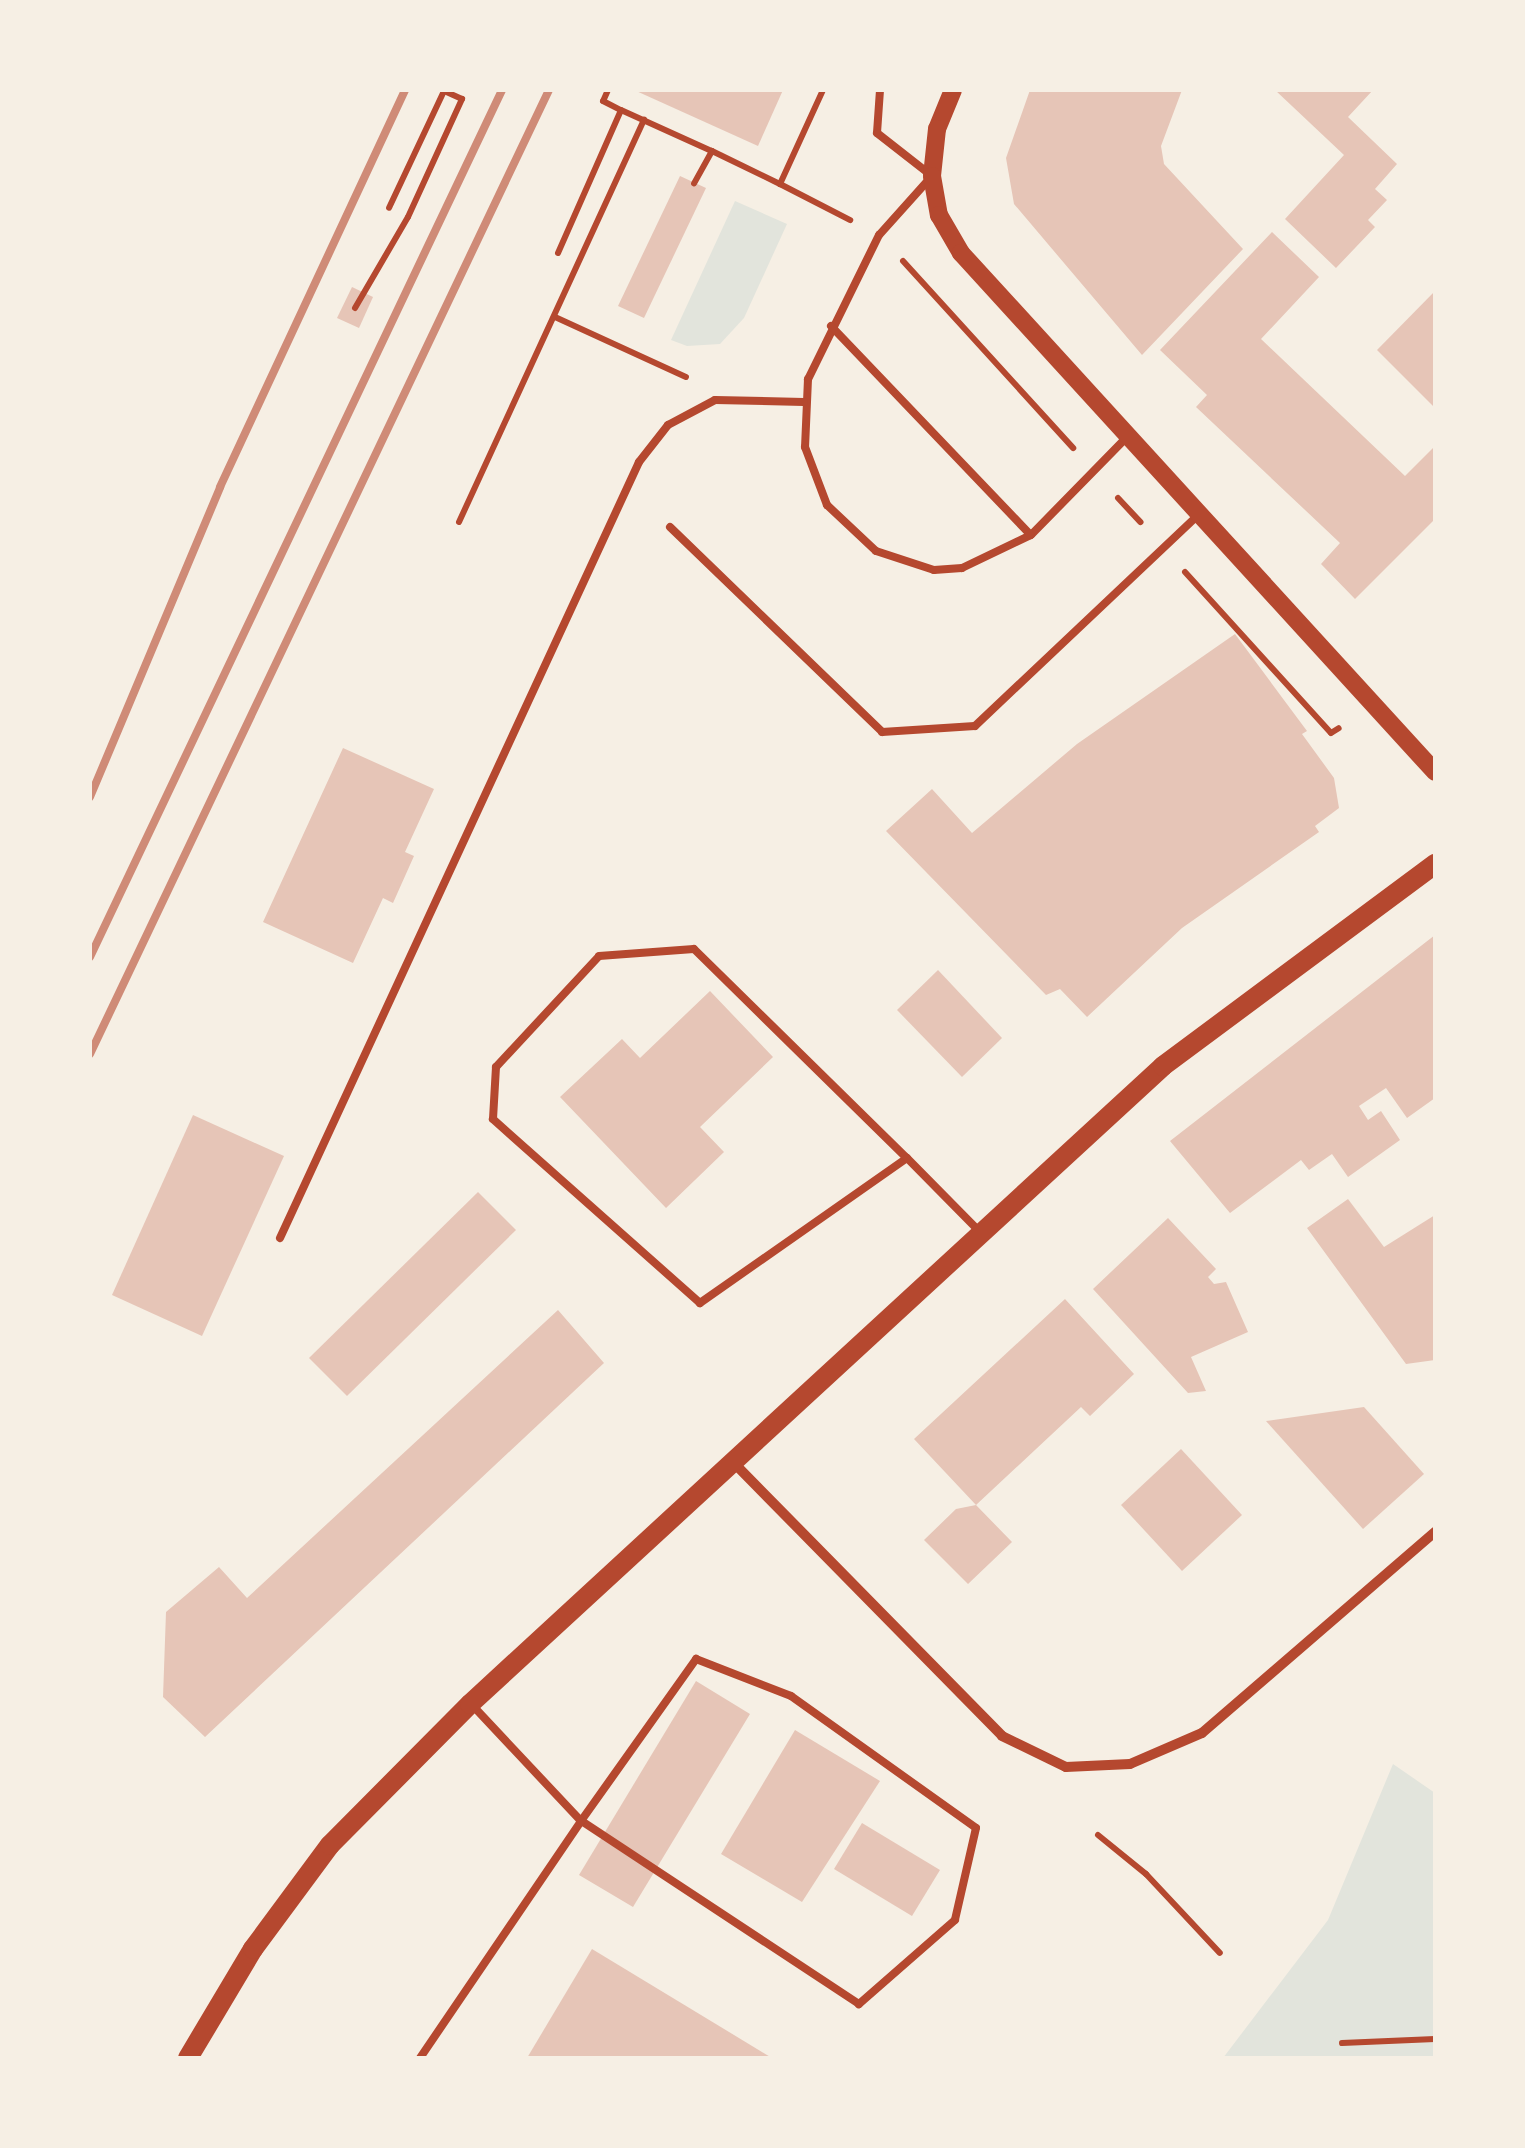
<!DOCTYPE html>
<style>
body{margin:0}
#map{position:relative;width:1525px;height:2148px;overflow:hidden;background:#f6efe4;font-family:Arial,sans-serif}
div>[style]{position:absolute}
.green>*{inset:0;background:#e2e4dc}
.building>*{inset:0;background:#e6c5b7}
.path>*{height:6px;margin:-3px;padding:0 3px;transform-origin:3px;border-radius:3px;background:#b5482f}
.service>*{height:8px;margin:-4px;padding:0 4px;transform-origin:4px;border-radius:4px;background:#b5482f}
.minor>*{height:10px;margin:-5px;padding:0 5px;transform-origin:5px;border-radius:5px;background:#b5482f}
.tertiary>*{height:18px;margin:-9px;padding:0 9px;transform-origin:9px;border-radius:9px;background:#b5482f}
.secondary>*{height:20px;margin:-10px;padding:0 10px;transform-origin:10px;border-radius:10px;background:#b5482f}
.rail>*{height:8px;margin:-4px;padding:0 4px;transform-origin:4px;border-radius:4px;background:#cf8b77}
span{translate:-50% -50%;white-space:nowrap;text-align:center;line-height:1.15;-webkit-text-stroke:8px #f6efe4;paint-order:stroke}
.frame{position:absolute;inset:0;border:92px solid #f6efe4;pointer-events:none}
</style>
<div id="map">
<div class="green">
<i style="clip-path:polygon(735px 201px,787px 224px,744px 318px,720px 344px,687px 346px,671px 340px)"></i>
<i style="clip-path:polygon(1393px 1764px,1435px 1793px,1435px 2058px,1223px 2058px,1328px 1920px)"></i>
</div>
<div class="building">
<i style="clip-path:polygon(634px 90px,783px 90px,758px 146px)"></i>
<i style="clip-path:polygon(1030px 90px,1182px 90px,1161px 146px,1164px 164px,1243px 249px,1142px 355px,1014px 204px,1006px 158px)"></i>
<i style="clip-path:polygon(1275px 90px,1373px 90px,1348px 117px,1397px 164px,1375px 189px,1387px 200px,1368px 220px,1375px 227px,1336px 268px,1285px 219px,1344px 155px)"></i>
<i style="clip-path:polygon(680px 176px,706px 188px,644px 318px,618px 306px)"></i>
<i style="clip-path:polygon(1272px 232px,1319px 277px,1261px 339px,1405px 476px,1435px 446px,1435px 519px,1355px 599px,1321px 564px,1340px 543px,1196px 407px,1207px 395px,1160px 350px)"></i>
<i style="clip-path:polygon(352px 287px,373px 297px,359px 328px,337px 318px)"></i>
<i style="clip-path:polygon(1435px 291px,1435px 408px,1377px 350px)"></i>
<i style="clip-path:polygon(1235px 634px,1307px 731px,1302px 734px,1334px 778px,1339px 808px,1315px 826px,1319px 832px,1182px 928px,1087px 1017px,1060px 989px,1046px 995px,886px 831px,932px 789px,972px 833px,1077px 744px)"></i>
<i style="clip-path:polygon(343px 748px,434px 789px,405px 852px,414px 856px,393px 903px,383px 898px,353px 963px,263px 922px)"></i>
<i style="clip-path:polygon(1435px 935px,1435px 1098px,1407px 1118px,1386px 1088px,1359px 1106px,1368px 1120px,1381px 1111px,1400px 1140px,1348px 1177px,1332px 1154px,1309px 1170px,1301px 1160px,1230px 1213px,1170px 1141px)"></i>
<i style="clip-path:polygon(938px 970px,1002px 1038px,962px 1077px,897px 1010px)"></i>
<i style="clip-path:polygon(710px 991px,773px 1057px,700px 1127px,724px 1152px,666px 1208px,560px 1097px,622px 1039px,640px 1058px)"></i>
<i style="clip-path:polygon(193px 1115px,284px 1156px,202px 1336px,112px 1295px)"></i>
<i style="clip-path:polygon(478px 1192px,516px 1230px,347px 1396px,309px 1358px)"></i>
<i style="clip-path:polygon(1348px 1199px,1384px 1247px,1435px 1215px,1435px 1360px,1406px 1364px,1307px 1228px)"></i>
<i style="clip-path:polygon(1168px 1218px,1216px 1269px,1208px 1277px,1214px 1284px,1226px 1282px,1248px 1332px,1191px 1357px,1206px 1391px,1188px 1393px,1093px 1289px)"></i>
<i style="clip-path:polygon(1065px 1299px,1134px 1374px,1090px 1416px,1081px 1407px,976px 1505px,1012px 1542px,968px 1584px,924px 1540px,956px 1509px,976px 1505px,914px 1439px)"></i>
<i style="clip-path:polygon(558px 1310px,604px 1363px,205px 1737px,163px 1697px,166px 1612px,219px 1567px,247px 1598px)"></i>
<i style="clip-path:polygon(1364px 1407px,1424px 1474px,1363px 1529px,1266px 1421px)"></i>
<i style="clip-path:polygon(1181px 1449px,1242px 1515px,1182px 1571px,1121px 1505px)"></i>
<i style="clip-path:polygon(696px 1681px,750px 1714px,633px 1907px,579px 1875px)"></i>
<i style="clip-path:polygon(795px 1730px,880px 1781px,802px 1902px,721px 1854px)"></i>
<i style="clip-path:polygon(862px 1823px,940px 1870px,912px 1916px,834px 1869px)"></i>
<i style="clip-path:polygon(592px 1949px,772px 2058px,527px 2058px)"></i>
</div>
<div class="path">
<i style="left:608px;top:90px;width:12px;rotate:114deg"></i>
<i style="left:603px;top:101px;width:20px;rotate:27deg"></i>
<i style="left:712px;top:151px;width:76px;rotate:25.9deg"></i>
<i style="left:780px;top:184px;width:103px;rotate:-65.4deg"></i>
<i style="left:780px;top:184px;width:79px;rotate:27.2deg"></i>
<i style="left:558px;top:253px;width:156px;rotate:-66.2deg"></i>
<i style="left:621px;top:110px;width:100px;rotate:24.3deg"></i>
<i style="left:712px;top:151px;width:37px;rotate:119deg"></i>
<i style="left:903px;top:261px;width:253px;rotate:47.7deg"></i>
<i style="left:355px;top:308px;width:105px;rotate:-59.8deg"></i>
<i style="left:408px;top:217px;width:130px;rotate:-65.4deg"></i>
<i style="left:462px;top:99px;width:20px;rotate:-156deg"></i>
<i style="left:444px;top:91px;width:129px;rotate:115.2deg"></i>
<i style="left:555px;top:317px;width:144px;rotate:24.6deg"></i>
<i style="left:1118px;top:498px;width:33px;rotate:47deg"></i>
<i style="left:459px;top:522px;width:443px;rotate:-65.3deg"></i>
<i style="left:1185px;top:572px;width:217px;rotate:47.8deg"></i>
<i style="left:1331px;top:733px;width:9px;rotate:-32deg"></i>
<i style="left:1098px;top:1835px;width:62px;rotate:39.1deg"></i>
<i style="left:1146px;top:1874px;width:108px;rotate:46.9deg"></i>
<i style="left:1342px;top:2043px;width:93px;rotate:-2.5deg"></i>
</div>
<div class="service">
<i style="left:880px;top:90px;width:43px;rotate:94deg"></i>
<i style="left:877px;top:133px;width:70px;rotate:38deg"></i>
<i style="left:932px;top:176px;width:79px;rotate:131.9deg"></i>
<i style="left:879px;top:235px;width:161px;rotate:116.2deg"></i>
<i style="left:808px;top:379px;width:68px;rotate:92.5deg"></i>
<i style="left:805px;top:447px;width:62px;rotate:69.2deg"></i>
<i style="left:827px;top:505px;width:67px;rotate:43.2deg"></i>
<i style="left:876px;top:551px;width:61px;rotate:18.1deg"></i>
<i style="left:934px;top:570px;width:28px;rotate:-4deg"></i>
<i style="left:962px;top:568px;width:76px;rotate:-25.6deg"></i>
<i style="left:1031px;top:535px;width:137px;rotate:-45.6deg"></i>
<i style="left:831px;top:326px;width:289px;rotate:46.3deg"></i>
<i style="left:670px;top:527px;width:295px;rotate:44deg"></i>
<i style="left:882px;top:732px;width:93px;rotate:-3.7deg"></i>
<i style="left:975px;top:726px;width:307px;rotate:-43.4deg"></i>
<i style="left:907px;top:1158px;width:253px;rotate:145deg"></i>
<i style="left:700px;top:1303px;width:277px;rotate:-138.4deg"></i>
<i style="left:493px;top:1119px;width:52px;rotate:-86.7deg"></i>
<i style="left:496px;top:1067px;width:151px;rotate:-47.1deg"></i>
<i style="left:599px;top:956px;width:95px;rotate:-4.2deg"></i>
<i style="left:694px;top:949px;width:298px;rotate:44.5deg"></i>
<i style="left:907px;top:1158px;width:105px;rotate:45.4deg"></i>
<i style="left:280px;top:1238px;width:855px;rotate:-65.17deg"></i>
<i style="left:639px;top:462px;width:47px;rotate:-51.9deg"></i>
<i style="left:668px;top:425px;width:53px;rotate:-28deg"></i>
<i style="left:715px;top:400px;width:89px;rotate:1.3deg"></i>
<i style="left:696px;top:1659px;width:102px;rotate:21.3deg"></i>
<i style="left:791px;top:1696px;width:227px;rotate:35.5deg"></i>
<i style="left:976px;top:1828px;width:94px;rotate:102.9deg"></i>
<i style="left:955px;top:1920px;width:128px;rotate:138.8deg"></i>
<i style="left:859px;top:2004px;width:333px;rotate:-146.6deg"></i>
<i style="left:581px;top:1821px;width:199px;rotate:-54.6deg"></i>
<i style="left:420px;top:2058px;width:287px;rotate:-55.8deg"></i>
<i style="left:581px;top:1821px;width:159px;rotate:-133.2deg"></i>
</div>
<div class="minor">
<i style="left:732px;top:1461px;width:385px;rotate:45.5deg"></i>
<i style="left:1002px;top:1736px;width:71px;rotate:25.8deg"></i>
<i style="left:1066px;top:1767px;width:64px;rotate:-2.7deg"></i>
<i style="left:1130px;top:1764px;width:78px;rotate:-23.3deg"></i>
<i style="left:1202px;top:1733px;width:308px;rotate:-40.8deg"></i>
</div>
<div class="tertiary">
<i style="left:953px;top:90px;width:42px;rotate:112.3deg"></i>
<i style="left:937px;top:129px;width:47px;rotate:96.1deg"></i>
<i style="left:932px;top:176px;width:40px;rotate:80deg"></i>
<i style="left:939px;top:215px;width:44px;rotate:59.9deg"></i>
<i style="left:961px;top:253px;width:703px;rotate:47.59deg"></i>
</div>
<div class="secondary">
<i style="left:188px;top:2058px;width:127px;rotate:-59.2deg"></i>
<i style="left:253px;top:1949px;width:129px;rotate:-53.5deg"></i>
<i style="left:330px;top:1845px;width:199px;rotate:-45.2deg"></i>
<i style="left:470px;top:1704px;width:942px;rotate:-42.63deg"></i>
<i style="left:1163px;top:1066px;width:339px;rotate:-36.6deg"></i>
</div>
<div class="rail">
<i style="left:90px;top:797px;width:336px;rotate:-67.2deg"></i>
<i style="left:220px;top:487px;width:438px;rotate:-65deg"></i>
<i style="left:90px;top:957px;width:960px;rotate:-64.58deg"></i>
<i style="left:90px;top:1054px;width:1068px;rotate:-64.54deg"></i>
</div>
<div class="frame"></div>
</div>
